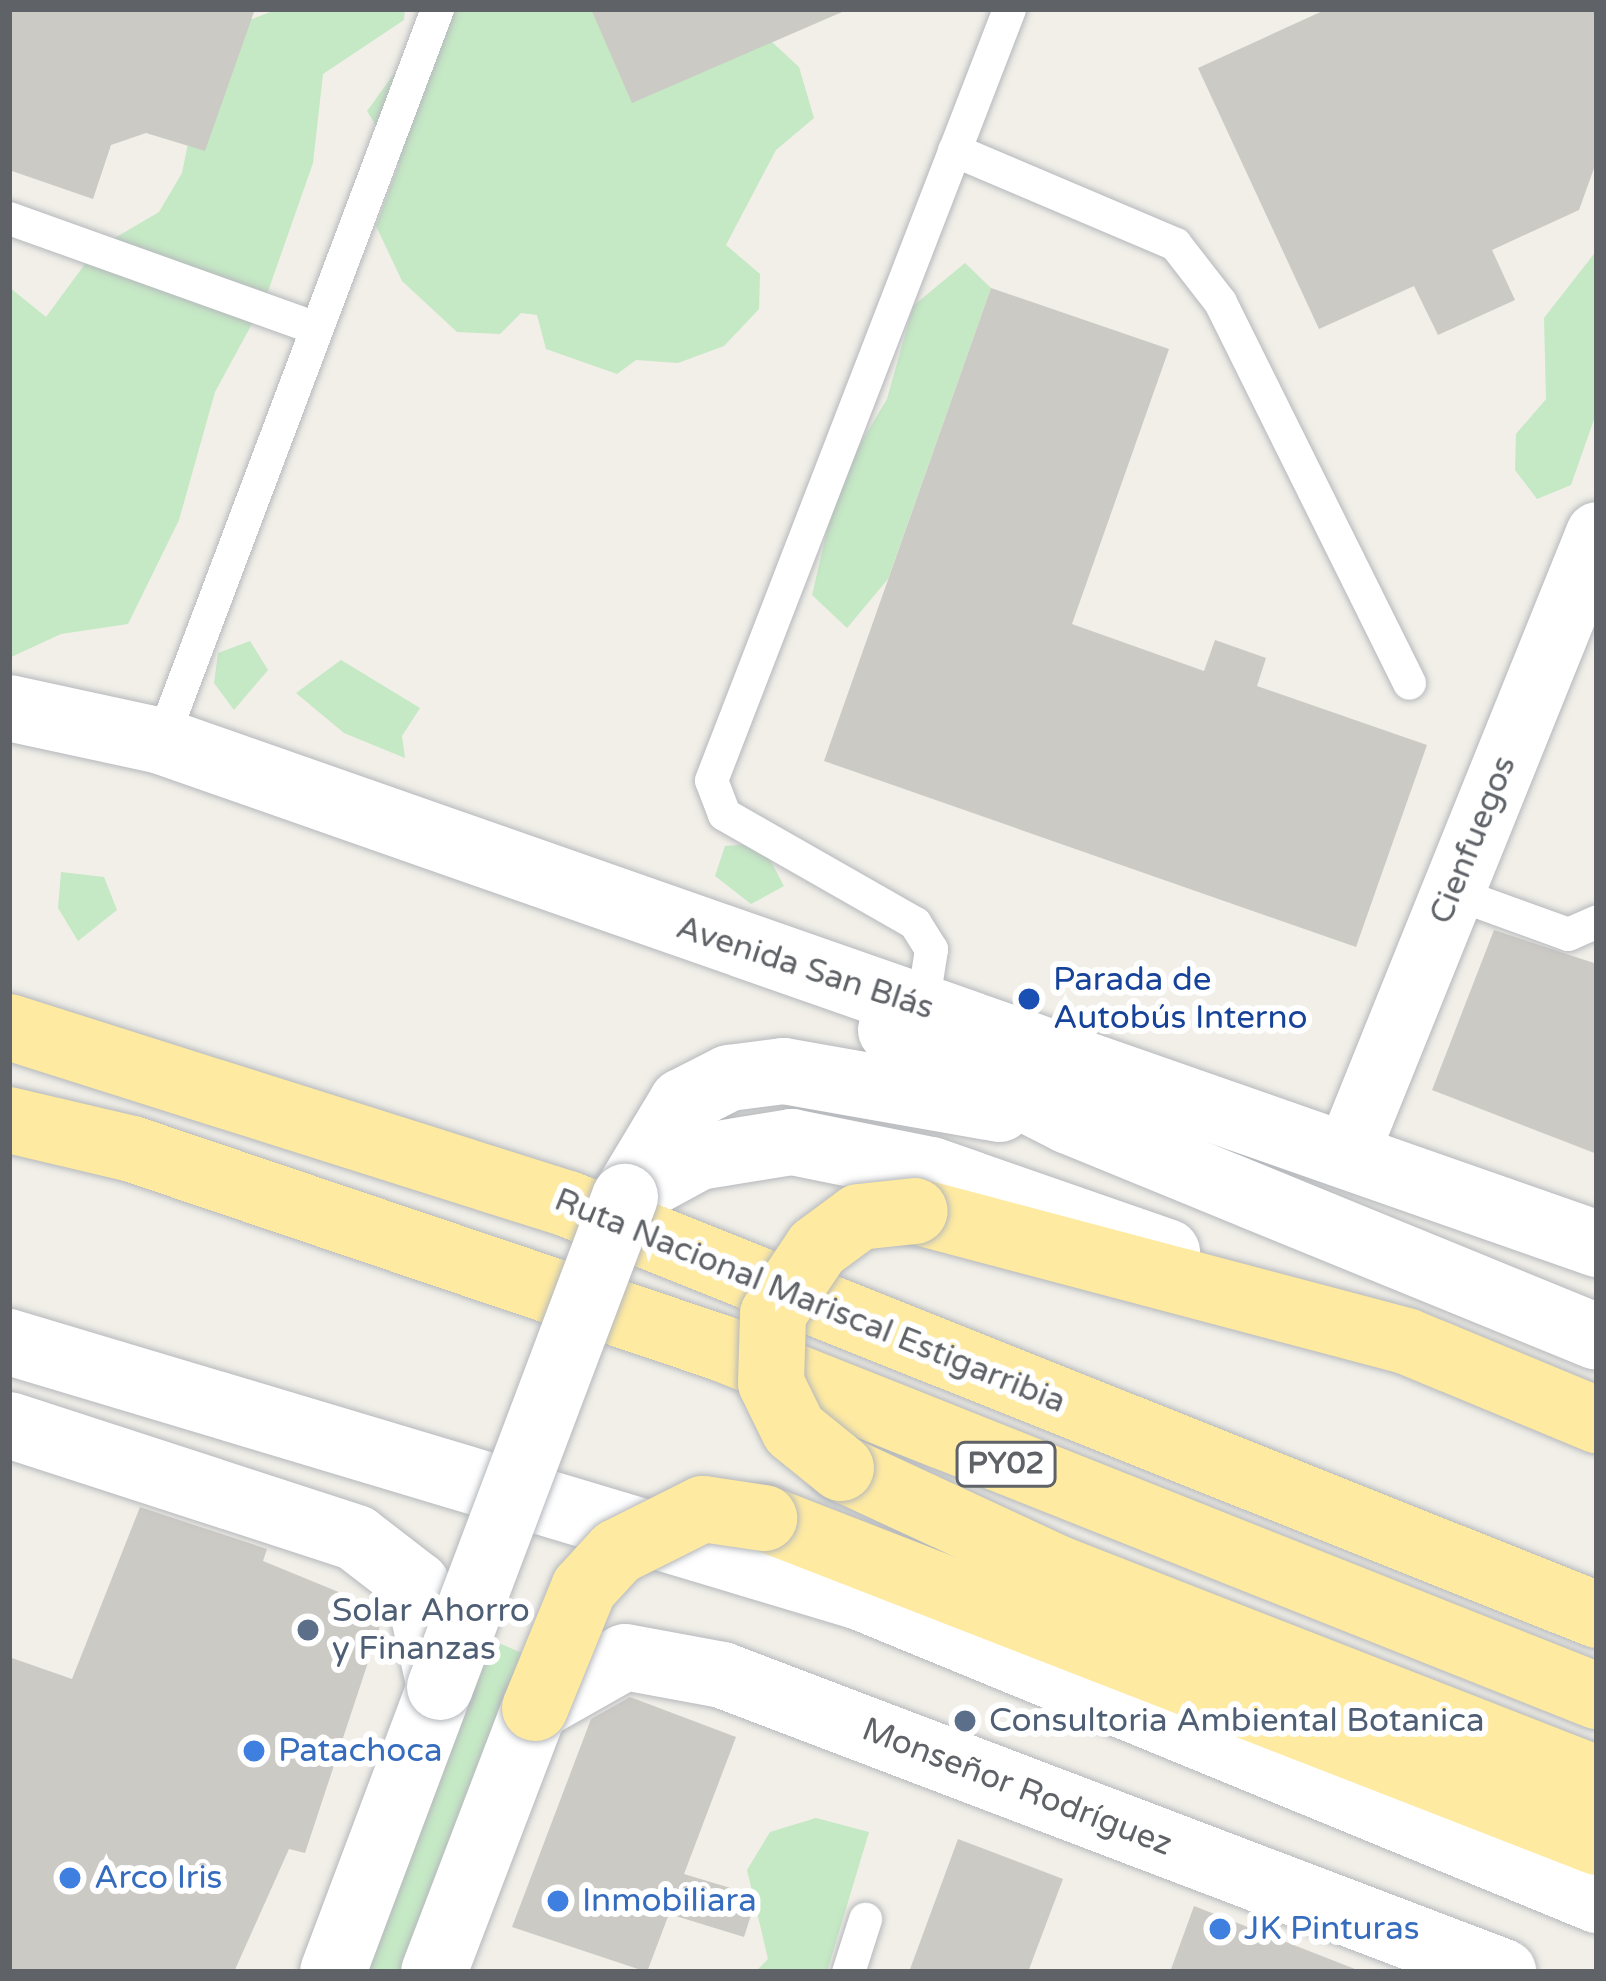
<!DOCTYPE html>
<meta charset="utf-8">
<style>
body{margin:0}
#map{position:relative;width:1606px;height:1981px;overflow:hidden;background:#f1efe8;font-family:"Varela Round",sans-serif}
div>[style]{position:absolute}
.green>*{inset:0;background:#c5e8c5}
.building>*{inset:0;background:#cccac5}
.roads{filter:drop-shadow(0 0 3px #b5b8bc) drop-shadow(0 0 3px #b5b8bc)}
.service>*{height:33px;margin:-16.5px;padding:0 16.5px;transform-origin:16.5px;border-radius:16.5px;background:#fff}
.minor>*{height:63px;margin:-31.5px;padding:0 31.5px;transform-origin:31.5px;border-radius:31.5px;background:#fff}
.tertiary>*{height:66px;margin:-33px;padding:0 33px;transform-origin:33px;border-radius:33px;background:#fff}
.trunk>*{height:66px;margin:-33px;padding:0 33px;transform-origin:33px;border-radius:33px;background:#feeaa1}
.bridges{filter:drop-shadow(0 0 3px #b5b8bc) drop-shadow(0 0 3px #b5b8bc)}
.tertiary-bridge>*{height:66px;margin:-33px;padding:0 33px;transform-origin:33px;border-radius:33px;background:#fff}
.trunk-bridge>*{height:66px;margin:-33px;padding:0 33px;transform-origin:33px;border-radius:33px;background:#feeaa1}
.dots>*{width:33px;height:33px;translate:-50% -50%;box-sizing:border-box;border:6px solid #fff;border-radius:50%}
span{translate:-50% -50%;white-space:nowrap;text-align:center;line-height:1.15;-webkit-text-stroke:12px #fff;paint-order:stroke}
.shield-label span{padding:3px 9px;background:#fff;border:3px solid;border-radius:9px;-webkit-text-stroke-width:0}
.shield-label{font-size:30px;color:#5f6368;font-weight:700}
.street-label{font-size:33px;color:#5f6368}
.transit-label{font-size:33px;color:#164399}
.left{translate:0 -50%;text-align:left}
.service-label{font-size:33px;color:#4e5e75}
.shop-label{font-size:33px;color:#366cbe}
.frame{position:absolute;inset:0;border:12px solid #5f6368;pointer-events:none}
</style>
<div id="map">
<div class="green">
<i style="clip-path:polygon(278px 9px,405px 9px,404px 20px,323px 74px,313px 163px,265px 300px,215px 392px,179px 520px,128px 624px,61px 634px,9px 658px,9px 287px,46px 317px,96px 249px,159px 212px,182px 173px,210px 35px)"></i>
<i style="clip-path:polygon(441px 9px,628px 9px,760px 31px,799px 67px,814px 118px,776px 150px,726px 245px,760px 274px,759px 309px,724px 346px,678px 363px,636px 360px,617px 374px,546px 349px,537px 315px,521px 313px,500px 334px,457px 332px,402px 281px,376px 226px,399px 164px,367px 111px)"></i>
<i style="clip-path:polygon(1597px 250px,1597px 411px,1571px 485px,1537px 499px,1515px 470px,1516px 434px,1546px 399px,1544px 318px)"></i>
<i style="clip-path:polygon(965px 263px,991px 288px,888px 579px,847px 628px,812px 595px,839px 479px,887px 399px,913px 306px)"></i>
<i style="clip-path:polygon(250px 641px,268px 670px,234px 710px,214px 683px,218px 653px)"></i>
<i style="clip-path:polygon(341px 660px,420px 708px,402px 736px,405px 758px,344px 733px,296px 693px)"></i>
<i style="clip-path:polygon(761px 843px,784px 886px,751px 904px,715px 876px,725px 846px)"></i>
<i style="clip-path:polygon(61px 872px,104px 877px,117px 910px,78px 941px,58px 908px)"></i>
<i style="clip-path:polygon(473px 1632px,534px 1658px,417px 1972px,348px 1972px)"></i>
<i style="clip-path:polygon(816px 1818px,869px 1832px,827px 1972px,755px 1972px,768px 1959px,747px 1870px,770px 1832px)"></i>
</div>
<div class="building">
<i style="clip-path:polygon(9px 9px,255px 9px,205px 151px,146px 133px,111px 145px,93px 199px,9px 170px)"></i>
<i style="clip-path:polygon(591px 9px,849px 9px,632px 103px)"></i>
<i style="clip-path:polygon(1327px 9px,1597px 9px,1597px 160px,1579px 210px,1492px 250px,1515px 300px,1438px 335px,1414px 286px,1319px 329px,1198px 68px)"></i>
<i style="clip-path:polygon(991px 288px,1169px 349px,1072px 624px,1204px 671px,1215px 640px,1266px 658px,1257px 686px,1427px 745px,1356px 947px,824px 761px)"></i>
<i style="clip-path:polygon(1494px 930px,1597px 964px,1597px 1154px,1432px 1090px)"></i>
<i style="clip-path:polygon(140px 1507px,267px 1549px,263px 1561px,385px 1611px,305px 1853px,289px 1849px,234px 1972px,9px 1972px,9px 1657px,72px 1679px)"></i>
<i style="clip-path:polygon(630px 1697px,736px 1737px,684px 1874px,757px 1896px,744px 1937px,669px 1914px,647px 1972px,512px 1927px,591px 1719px)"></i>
<i style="clip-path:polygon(958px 1839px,1063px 1879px,1028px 1972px,909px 1972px)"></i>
<i style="clip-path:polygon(1194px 1906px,1355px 1969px,1355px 1972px,1170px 1972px)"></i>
</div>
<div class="roads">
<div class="service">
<i style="left:954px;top:150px;width:240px;rotate:23deg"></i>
<i style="left:1175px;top:244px;width:73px;rotate:52.2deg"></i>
<i style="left:1220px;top:302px;width:425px;rotate:63.6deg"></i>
<i style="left:9px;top:218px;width:320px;rotate:19.7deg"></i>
<i style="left:161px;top:741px;width:782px;rotate:-69.34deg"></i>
<i style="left:1452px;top:892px;width:123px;rotate:19.9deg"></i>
<i style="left:1568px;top:934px;width:32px;rotate:-24deg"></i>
<i style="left:922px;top:1006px;width:58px;rotate:-81deg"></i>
<i style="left:931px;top:949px;width:31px;rotate:-122deg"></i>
<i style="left:915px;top:923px;width:220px;rotate:-150.3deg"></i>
<i style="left:724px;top:814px;width:36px;rotate:-111deg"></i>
<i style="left:711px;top:780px;width:827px;rotate:-68.87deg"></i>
<i style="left:848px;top:1972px;width:56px;rotate:-72.2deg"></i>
</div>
<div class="minor">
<i style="left:1349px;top:1148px;width:663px;rotate:-68.04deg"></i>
</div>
<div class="tertiary">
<i style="left:9px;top:708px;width:156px;rotate:12.2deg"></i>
<i style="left:161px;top:741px;width:1522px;rotate:19.3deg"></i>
<i style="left:891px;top:1030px;width:200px;rotate:27.1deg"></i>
<i style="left:1069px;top:1121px;width:570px;rotate:22.25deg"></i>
<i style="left:625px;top:1197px;width:84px;rotate:-28.4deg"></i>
<i style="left:699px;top:1157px;width:94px;rotate:-9.2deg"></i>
<i style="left:792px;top:1142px;width:142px;rotate:11.4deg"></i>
<i style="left:931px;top:1170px;width:250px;rotate:19.2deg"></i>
<i style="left:625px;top:1197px;width:111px;rotate:-59deg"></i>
<i style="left:682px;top:1102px;width:53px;rotate:-27.1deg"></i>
<i style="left:729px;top:1078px;width:55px;rotate:-7.3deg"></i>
<i style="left:784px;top:1071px;width:219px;rotate:10deg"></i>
<i style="left:9px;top:1342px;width:888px;rotate:16.68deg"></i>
<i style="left:860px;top:1597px;width:797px;rotate:22.35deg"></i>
<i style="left:9px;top:1425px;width:365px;rotate:18deg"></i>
<i style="left:356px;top:1538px;width:77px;rotate:37.6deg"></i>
<i style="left:417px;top:1585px;width:105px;rotate:77.3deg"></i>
<i style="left:440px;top:1687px;width:304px;rotate:110.6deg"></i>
<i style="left:434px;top:1972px;width:283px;rotate:-69.1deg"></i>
<i style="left:535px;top:1708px;width:103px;rotate:-29.5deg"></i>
<i style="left:625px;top:1657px;width:99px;rotate:10.5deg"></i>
<i style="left:722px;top:1675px;width:836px;rotate:20.82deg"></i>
</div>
<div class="trunk">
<i style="left:9px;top:1027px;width:586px;rotate:17.57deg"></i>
<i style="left:568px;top:1204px;width:1108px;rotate:21.77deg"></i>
<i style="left:9px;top:1120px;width:126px;rotate:13.3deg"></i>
<i style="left:132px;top:1149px;width:622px;rotate:18.67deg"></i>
<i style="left:721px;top:1348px;width:943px;rotate:21.67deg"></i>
<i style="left:915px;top:1211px;width:508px;rotate:14.83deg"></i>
<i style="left:1406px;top:1341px;width:207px;rotate:22.5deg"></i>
<i style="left:841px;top:1468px;width:240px;rotate:24.9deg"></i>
<i style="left:1059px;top:1569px;width:578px;rotate:21.32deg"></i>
<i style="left:764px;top:1518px;width:894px;rotate:21.25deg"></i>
</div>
</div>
<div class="bridges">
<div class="tertiary-bridge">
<i style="left:440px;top:1687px;width:524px;rotate:-69.32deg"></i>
</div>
<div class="trunk-bridge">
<i style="left:841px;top:1468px;width:60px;rotate:-141deg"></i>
<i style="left:794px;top:1430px;width:52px;rotate:-116.1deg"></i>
<i style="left:771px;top:1383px;width:69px;rotate:-88.3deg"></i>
<i style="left:773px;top:1314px;width:79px;rotate:-56.3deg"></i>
<i style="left:817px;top:1248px;width:52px;rotate:-36.4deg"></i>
<i style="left:859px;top:1217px;width:56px;rotate:-6.1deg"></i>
<i style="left:535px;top:1708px;width:130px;rotate:-67.8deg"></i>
<i style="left:584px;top:1588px;width:49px;rotate:-47.5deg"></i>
<i style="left:617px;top:1552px;width:96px;rotate:-26.6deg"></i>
<i style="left:703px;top:1509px;width:62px;rotate:8.4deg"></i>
</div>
</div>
<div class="dots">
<i style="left:1029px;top:999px;background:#1a4fb4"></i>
<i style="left:308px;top:1630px;background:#5c6f8a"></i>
<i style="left:965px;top:1721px;background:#5c6f8a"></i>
<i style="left:254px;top:1751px;background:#3f7fe0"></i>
<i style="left:70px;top:1878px;background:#3f7fe0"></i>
<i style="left:558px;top:1901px;background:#3f7fe0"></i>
<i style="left:1220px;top:1929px;background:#3f7fe0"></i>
</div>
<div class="shield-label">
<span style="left:1006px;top:1464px">PY02</span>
</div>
<div class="street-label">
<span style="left:1473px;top:840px;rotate:-68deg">Cienfuegos</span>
<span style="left:805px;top:968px;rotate:18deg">Avenida San Blás</span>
<span style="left:810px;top:1301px;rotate:22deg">Ruta Nacional Mariscal Estigarribia</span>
<span style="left:1017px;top:1787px;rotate:21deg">Monseñor Rodríguez</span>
</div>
<div class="transit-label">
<span class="left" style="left:1053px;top:999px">Parada de<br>Autobús Interno</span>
</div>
<div class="service-label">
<span class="left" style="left:332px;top:1630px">Solar Ahorro<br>y Finanzas</span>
<span class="left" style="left:989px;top:1721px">Consultoria Ambiental Botanica</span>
</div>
<div class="shop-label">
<span class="left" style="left:278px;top:1751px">Patachoca</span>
<span class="left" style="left:94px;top:1878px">Arco Iris</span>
<span class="left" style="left:582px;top:1901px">Inmobiliara</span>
<span class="left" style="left:1244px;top:1929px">JK Pinturas</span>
</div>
<div class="frame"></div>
</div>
